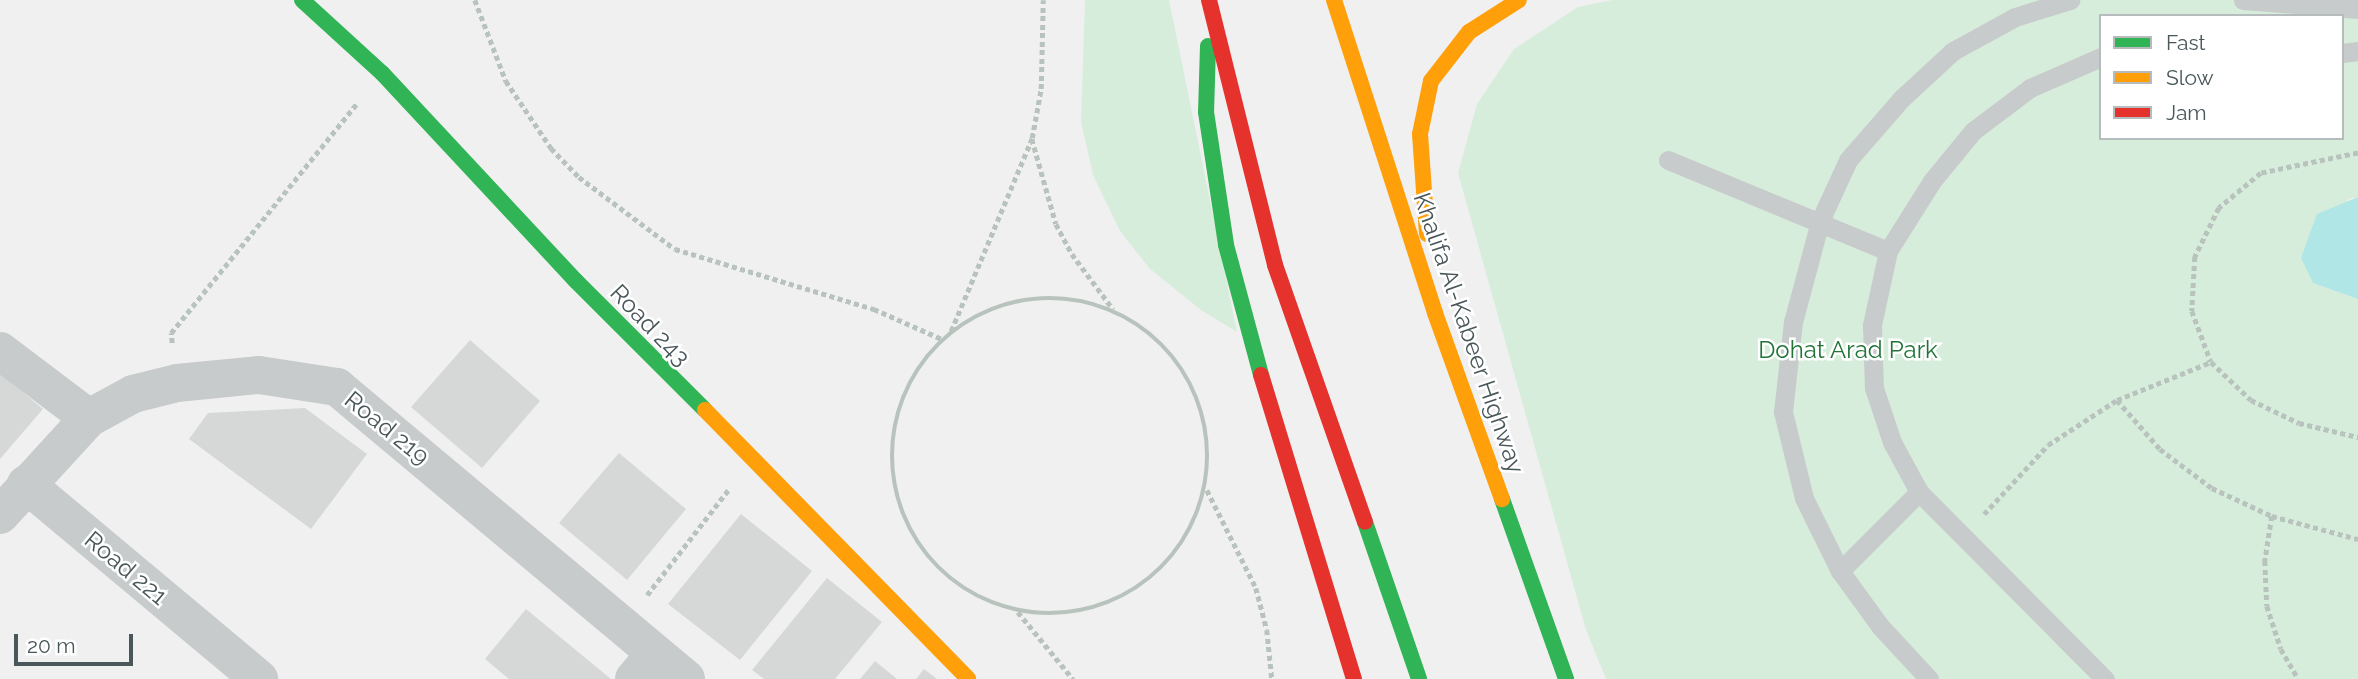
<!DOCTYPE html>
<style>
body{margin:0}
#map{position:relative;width:2358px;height:679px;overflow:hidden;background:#f0f0f0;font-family:Raleway,sans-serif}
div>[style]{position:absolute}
.green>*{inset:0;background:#d7eddb}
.water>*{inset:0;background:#b0e6e6}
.building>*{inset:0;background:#d6d8d8}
.path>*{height:4.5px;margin-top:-2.25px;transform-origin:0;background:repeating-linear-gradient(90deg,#b8c3bd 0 5px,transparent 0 8.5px)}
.path>.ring{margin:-2.25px;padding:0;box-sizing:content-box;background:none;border:4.5px solid #b8c3bd;border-radius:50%}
.lane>*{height:19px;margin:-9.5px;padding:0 9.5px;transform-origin:9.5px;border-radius:9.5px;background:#c8cbcb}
.street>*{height:38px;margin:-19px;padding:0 19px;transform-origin:19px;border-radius:19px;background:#c8cbcb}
.fast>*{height:16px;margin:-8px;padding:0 8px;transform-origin:8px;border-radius:8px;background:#30b455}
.slow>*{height:16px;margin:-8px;padding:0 8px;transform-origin:8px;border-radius:8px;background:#ff9f0a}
.jam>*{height:16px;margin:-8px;padding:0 8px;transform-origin:8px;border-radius:8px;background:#e5322d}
span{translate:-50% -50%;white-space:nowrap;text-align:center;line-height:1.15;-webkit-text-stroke:5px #fff;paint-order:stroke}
.street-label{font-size:24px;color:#49565a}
.park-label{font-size:24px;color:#217438}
.legend{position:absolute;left:2099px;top:14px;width:245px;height:126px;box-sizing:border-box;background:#fff;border:2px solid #b6bbbd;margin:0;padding:9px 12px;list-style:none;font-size:21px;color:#49565a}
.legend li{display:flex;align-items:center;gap:14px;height:35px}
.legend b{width:35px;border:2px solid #b6bbbd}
.scale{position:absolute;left:14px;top:634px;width:119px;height:32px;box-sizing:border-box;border:4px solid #49565a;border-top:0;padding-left:9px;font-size:21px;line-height:24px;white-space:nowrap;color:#49565a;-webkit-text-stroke:5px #fff;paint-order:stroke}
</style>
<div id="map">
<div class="green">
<i style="clip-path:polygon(1085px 0,1169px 0,1237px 332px,1201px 310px,1150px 269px,1120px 231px,1093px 175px,1081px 122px)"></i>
<i style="clip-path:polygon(evenodd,1612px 0,2358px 0,2358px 197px,2348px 199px,2313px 283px,2358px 299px,2358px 679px,1606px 679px,1586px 630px,1458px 173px,1477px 104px,1514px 49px,1578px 7px,1612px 0,2101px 16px,2342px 16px,2342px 138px,2101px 138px,2101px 16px)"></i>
</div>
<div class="water">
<i style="clip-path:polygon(2358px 197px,2358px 299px,2313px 283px,2301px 258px,2317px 214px)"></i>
</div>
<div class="building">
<i style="clip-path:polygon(470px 340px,540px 401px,482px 468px,411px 407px)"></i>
<i style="clip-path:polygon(0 373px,43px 409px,0 459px)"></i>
<i style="clip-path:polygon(305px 408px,367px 454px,311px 529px,189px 439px,208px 413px)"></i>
<i style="clip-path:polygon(619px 453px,686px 509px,627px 580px,559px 523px)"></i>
<i style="clip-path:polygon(741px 514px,812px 571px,740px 660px,668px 604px)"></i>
<i style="clip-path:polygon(827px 578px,882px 622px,835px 679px,764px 679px,752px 670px)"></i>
<i style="clip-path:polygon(526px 609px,611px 679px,509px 679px,485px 659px)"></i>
<i style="clip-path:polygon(875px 661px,897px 679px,860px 679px)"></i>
<i style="clip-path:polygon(924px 669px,937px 679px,916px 679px)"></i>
</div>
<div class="path">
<i style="left:475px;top:0;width:87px;rotate:69.1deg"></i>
<i style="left:506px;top:81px;width:81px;rotate:56.1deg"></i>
<i style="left:551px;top:148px;width:40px;rotate:46deg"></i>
<i style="left:579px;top:177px;width:120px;rotate:36.9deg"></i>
<i style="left:675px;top:249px;width:208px;rotate:16.8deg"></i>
<i style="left:874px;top:309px;width:74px;rotate:23.8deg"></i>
<i style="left:1032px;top:139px;width:88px;rotate:74.2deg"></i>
<i style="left:1056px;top:224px;width:34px;rotate:62deg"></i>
<i style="left:1072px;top:254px;width:69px;rotate:53.3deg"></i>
<i style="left:2358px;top:153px;width:99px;rotate:168.3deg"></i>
<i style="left:2261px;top:173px;width:55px;rotate:140.2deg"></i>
<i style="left:2219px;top:208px;width:55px;rotate:116.1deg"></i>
<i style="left:2195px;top:257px;width:54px;rotate:93.2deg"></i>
<i style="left:2192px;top:311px;width:54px;rotate:69.6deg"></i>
<i style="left:2211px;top:362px;width:55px;rotate:43.5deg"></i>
<i style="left:2251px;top:400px;width:53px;rotate:25.6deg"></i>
<i style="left:2299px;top:423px;width:61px;rotate:13.3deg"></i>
<i class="ring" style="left:892px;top:298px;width:311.5px;height:311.5px"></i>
<i style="left:951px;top:331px;width:209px;rotate:-67.2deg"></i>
<i style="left:1032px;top:138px;width:50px;rotate:-79.6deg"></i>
<i style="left:1041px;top:89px;width:89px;rotate:-88.7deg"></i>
<i style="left:172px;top:343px;width:10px;rotate:-96deg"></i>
<i style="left:171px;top:333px;width:296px;rotate:-51deg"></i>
<i style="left:2117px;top:400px;width:65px;rotate:48.7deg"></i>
<i style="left:2160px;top:449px;width:65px;rotate:36.9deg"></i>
<i style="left:2212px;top:488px;width:66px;rotate:25deg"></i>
<i style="left:2272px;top:516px;width:89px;rotate:15deg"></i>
<i style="left:1207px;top:490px;width:110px;rotate:63.4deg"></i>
<i style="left:1256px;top:588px;width:43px;rotate:75.3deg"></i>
<i style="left:1267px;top:630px;width:49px;rotate:84.2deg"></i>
<i style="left:1984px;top:514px;width:94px;rotate:-47.2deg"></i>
<i style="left:2048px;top:445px;width:82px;rotate:-33.1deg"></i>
<i style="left:2117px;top:400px;width:101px;rotate:-22deg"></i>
<i style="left:2272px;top:516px;width:46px;rotate:98.8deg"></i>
<i style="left:2265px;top:561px;width:45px;rotate:87.5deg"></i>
<i style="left:2267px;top:606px;width:45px;rotate:72deg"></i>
<i style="left:2281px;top:649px;width:34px;rotate:60deg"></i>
<i style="left:647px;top:595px;width:134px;rotate:-52.3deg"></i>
<i style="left:1018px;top:612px;width:87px;rotate:50.6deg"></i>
</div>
<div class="lane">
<i style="left:2243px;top:0;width:115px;rotate:4.5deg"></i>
<i style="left:2342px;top:53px;width:16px;rotate:-7deg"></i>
<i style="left:2101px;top:57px;width:77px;rotate:156.4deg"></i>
<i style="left:2030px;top:88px;width:71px;rotate:143deg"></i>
<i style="left:1973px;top:131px;width:65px;rotate:129.4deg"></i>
<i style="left:1932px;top:181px;width:83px;rotate:122.2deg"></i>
<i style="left:1888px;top:251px;width:76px;rotate:102.2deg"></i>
<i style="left:1872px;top:325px;width:63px;rotate:88.2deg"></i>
<i style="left:1874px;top:388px;width:57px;rotate:71.6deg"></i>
<i style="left:1892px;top:442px;width:57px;rotate:61.6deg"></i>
<i style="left:1919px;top:492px;width:264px;rotate:45.2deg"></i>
<i style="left:1668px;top:160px;width:238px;rotate:22.5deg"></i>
<i style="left:1840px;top:571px;width:112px;rotate:-45deg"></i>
<i style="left:1929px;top:679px;width:72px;rotate:-132.8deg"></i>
<i style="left:1880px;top:626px;width:68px;rotate:-126deg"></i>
<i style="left:1840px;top:571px;width:81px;rotate:-116.3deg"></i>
<i style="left:1804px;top:498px;width:89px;rotate:-103.7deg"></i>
<i style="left:1783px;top:412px;width:91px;rotate:-83.7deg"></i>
<i style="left:1793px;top:322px;width:105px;rotate:-75deg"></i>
<i style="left:1820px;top:221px;width:67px;rotate:-65.3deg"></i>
<i style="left:1848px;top:160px;width:81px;rotate:-49deg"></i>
<i style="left:1901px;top:99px;width:71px;rotate:-42.7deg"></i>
<i style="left:1953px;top:51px;width:71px;rotate:-28.7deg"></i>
<i style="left:2015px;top:17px;width:58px;rotate:-17.2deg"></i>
</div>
<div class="street">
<i style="left:0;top:351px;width:111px;rotate:37deg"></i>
<i style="left:26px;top:484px;width:304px;rotate:39.9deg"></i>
<i style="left:0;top:515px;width:132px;rotate:-47.5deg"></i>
<i style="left:89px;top:418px;width:50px;rotate:-28.6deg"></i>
<i style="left:133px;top:394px;width:45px;rotate:-14deg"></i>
<i style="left:177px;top:383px;width:82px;rotate:-5.6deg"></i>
<i style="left:259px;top:375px;width:79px;rotate:8.7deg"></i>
<i style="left:337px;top:387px;width:455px;rotate:39.9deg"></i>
<i style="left:634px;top:679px;width:31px;rotate:-50deg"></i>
</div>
<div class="fast">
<i style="left:302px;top:0;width:108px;rotate:42.4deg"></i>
<i style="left:382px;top:73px;width:284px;rotate:47deg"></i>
<i style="left:576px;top:281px;width:182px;rotate:45deg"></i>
<i style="left:1208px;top:46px;width:66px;rotate:91.7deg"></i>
<i style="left:1206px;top:112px;width:134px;rotate:81.4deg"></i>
<i style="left:1226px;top:245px;width:135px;rotate:74.9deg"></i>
<i style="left:1502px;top:499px;width:191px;rotate:70.4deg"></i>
<i style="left:1365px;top:522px;width:166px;rotate:71deg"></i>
</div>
<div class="slow">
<i style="left:1334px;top:0;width:329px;rotate:72.1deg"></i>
<i style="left:1435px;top:313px;width:198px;rotate:70.2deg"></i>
<i style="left:1427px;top:234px;width:100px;rotate:-94deg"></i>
<i style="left:1420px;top:134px;width:54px;rotate:-78.3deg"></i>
<i style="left:1431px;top:81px;width:62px;rotate:-52.2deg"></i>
<i style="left:1469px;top:32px;width:59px;rotate:-32.6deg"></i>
<i style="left:705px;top:410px;width:376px;rotate:45.6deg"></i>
</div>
<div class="jam">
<i style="left:1209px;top:0;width:273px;rotate:76deg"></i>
<i style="left:1275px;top:265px;width:272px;rotate:70.7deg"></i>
<i style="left:1261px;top:375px;width:318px;rotate:73deg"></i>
</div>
<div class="street-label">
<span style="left:650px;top:325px;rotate:46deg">Road 243</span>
<span style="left:1469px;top:333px;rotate:71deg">Khalifa Al-Kabeer Highway</span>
<span style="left:387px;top:428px;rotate:39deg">Road 219</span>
<span style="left:126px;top:568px;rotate:40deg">Road 221</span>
</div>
<div class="park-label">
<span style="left:1848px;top:350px">Dohat Arad Park</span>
</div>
<ul class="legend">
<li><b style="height:9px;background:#30b455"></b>Fast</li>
<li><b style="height:9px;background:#ff9f0a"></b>Slow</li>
<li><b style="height:9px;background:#e5322d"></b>Jam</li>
</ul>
<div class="scale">20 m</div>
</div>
